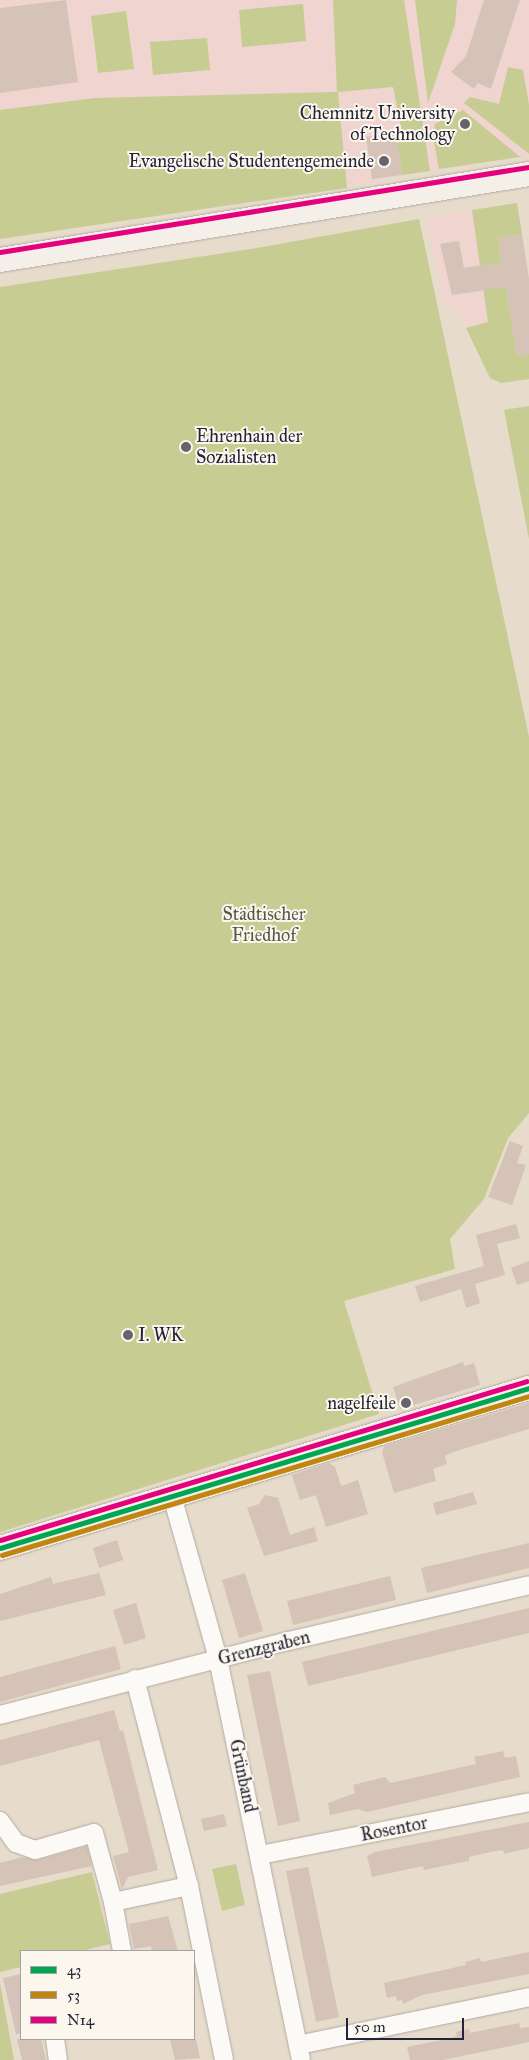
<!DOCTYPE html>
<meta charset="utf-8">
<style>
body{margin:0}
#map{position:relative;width:529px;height:2060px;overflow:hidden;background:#e7dbcb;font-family:"IM FELL Great Primer",serif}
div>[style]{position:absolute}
.built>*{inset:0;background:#f0d4d0}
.green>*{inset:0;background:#c7cc92}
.building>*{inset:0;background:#d4c3b6}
.roads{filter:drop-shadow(0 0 1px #b2aaa2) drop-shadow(0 0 1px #b2aaa2)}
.street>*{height:18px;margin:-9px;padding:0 9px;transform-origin:9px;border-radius:9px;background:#fbfaf7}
.secondary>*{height:24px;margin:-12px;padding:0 12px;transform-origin:12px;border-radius:12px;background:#f4efe9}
.bus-1>*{height:5px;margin:-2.5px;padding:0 2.5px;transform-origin:2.5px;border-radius:2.5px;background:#00a651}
.bus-2>*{height:5px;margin:-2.5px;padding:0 2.5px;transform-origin:2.5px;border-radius:2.5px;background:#c2850f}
.bus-3>*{height:5px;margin:-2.5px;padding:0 2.5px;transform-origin:2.5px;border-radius:2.5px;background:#e5007d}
.dots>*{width:14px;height:14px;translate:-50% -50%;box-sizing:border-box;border:2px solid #fbf7ec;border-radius:50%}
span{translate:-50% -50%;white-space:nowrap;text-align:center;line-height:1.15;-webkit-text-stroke:4px #fbf7ec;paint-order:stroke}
.poi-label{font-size:18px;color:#22223b}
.right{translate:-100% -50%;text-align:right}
.left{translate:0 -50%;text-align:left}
.park-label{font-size:18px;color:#535949}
.street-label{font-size:18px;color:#22223b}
.legend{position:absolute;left:20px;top:1950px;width:175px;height:90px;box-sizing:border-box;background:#fbf7ec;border:1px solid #a4a2a5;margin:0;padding:6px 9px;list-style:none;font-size:15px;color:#22223b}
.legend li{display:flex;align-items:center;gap:10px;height:25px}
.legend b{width:25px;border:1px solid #a4a2a5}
.scale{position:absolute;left:346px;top:2018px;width:118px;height:22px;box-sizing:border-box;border:2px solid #22223b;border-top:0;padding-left:6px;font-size:15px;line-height:18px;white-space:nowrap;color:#22223b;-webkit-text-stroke:4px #fbf7ec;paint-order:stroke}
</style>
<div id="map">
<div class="built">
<i style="clip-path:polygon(0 0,529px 0,529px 156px,402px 175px,347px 188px,337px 92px,77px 227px,0 240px)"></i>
<i style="clip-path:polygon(472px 210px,488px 323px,466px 328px,460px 316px,444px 301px,426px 218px)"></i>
</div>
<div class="green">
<i style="clip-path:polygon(333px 0,404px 0,430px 171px,402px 175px,397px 143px,404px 142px,393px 87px,338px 92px,347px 188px,0 239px,0 110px,95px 98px,337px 92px)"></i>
<i style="clip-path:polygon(415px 0,457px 0,455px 24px,428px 103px)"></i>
<i style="clip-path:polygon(303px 4px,306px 41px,242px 47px,239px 10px)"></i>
<i style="clip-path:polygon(126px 11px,134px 69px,98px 73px,91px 16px)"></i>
<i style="clip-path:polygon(207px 38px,210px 70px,153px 75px,150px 42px)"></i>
<i style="clip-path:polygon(508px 67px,523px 70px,529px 105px,529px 154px,464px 103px,470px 97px,499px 104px)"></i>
<i style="clip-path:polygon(463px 110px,520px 157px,439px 169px,433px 137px,435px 124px)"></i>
<i style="clip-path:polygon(517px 203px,522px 234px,498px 238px,517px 355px,529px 354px,529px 379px,501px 383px,490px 378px,466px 328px,488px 322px,472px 210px)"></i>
<i style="clip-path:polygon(419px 219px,529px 737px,529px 1113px,508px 1138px,484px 1199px,450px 1239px,455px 1269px,344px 1301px,379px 1414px,0 1532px,0 287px,251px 249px)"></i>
<i style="clip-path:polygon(529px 406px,529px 539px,504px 410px)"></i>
<i style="clip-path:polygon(236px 1864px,245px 1905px,222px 1911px,212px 1869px)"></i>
<i style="clip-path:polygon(92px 1872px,110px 1944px,81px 1951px,21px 1951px,21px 1967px,0 1972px,0 1894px)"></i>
<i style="clip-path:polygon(0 1983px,14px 2060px,0 2060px)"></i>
</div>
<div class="building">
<i style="clip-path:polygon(66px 0,78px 82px,0 93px,0 8px)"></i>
<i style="clip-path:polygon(484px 0,520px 0,491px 89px,478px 83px,474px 89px,451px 72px,466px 56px)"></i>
<i style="clip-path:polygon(396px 133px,402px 175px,372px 179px,366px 137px)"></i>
<i style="clip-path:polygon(522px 234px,529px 279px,529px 354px,517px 356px,506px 287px,452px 295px,440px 244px,459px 241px,464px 268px,502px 262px,498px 238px)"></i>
<i style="clip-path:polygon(510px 1141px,523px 1146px,517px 1163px,526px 1165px,512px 1205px,488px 1197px)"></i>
<i style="clip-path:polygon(516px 1224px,520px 1238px,497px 1244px,505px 1275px,475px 1284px,480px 1303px,466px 1308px,461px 1289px,420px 1302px,415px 1286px,484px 1266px,476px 1235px)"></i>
<i style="clip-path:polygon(529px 1261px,529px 1281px,517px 1285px,511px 1268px)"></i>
<i style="clip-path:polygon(463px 1362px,464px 1366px,474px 1363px,480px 1385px,400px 1409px,393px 1387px)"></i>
<i style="clip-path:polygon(529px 1403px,529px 1429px,453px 1452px,445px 1456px,447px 1464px,433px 1469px,436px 1481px,394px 1493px,382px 1452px,385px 1446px)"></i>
<i style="clip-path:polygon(329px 1463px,335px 1467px,341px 1486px,358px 1480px,368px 1514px,326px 1527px,316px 1495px,300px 1500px,292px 1475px)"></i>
<i style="clip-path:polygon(473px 1492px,477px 1504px,436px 1515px,433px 1503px)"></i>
<i style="clip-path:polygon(265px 1495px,278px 1498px,290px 1535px,314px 1527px,318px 1541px,264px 1556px,247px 1508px,259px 1504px)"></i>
<i style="clip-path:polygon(117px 1540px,123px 1560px,99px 1568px,93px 1548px)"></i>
<i style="clip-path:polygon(529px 1543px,529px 1568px,427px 1593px,421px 1568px)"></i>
<i style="clip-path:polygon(99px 1573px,106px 1595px,0 1621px,0 1594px,51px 1577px,53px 1584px)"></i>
<i style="clip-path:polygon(245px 1573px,263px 1631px,239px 1638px,222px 1580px)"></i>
<i style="clip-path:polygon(390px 1576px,396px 1600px,293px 1625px,287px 1601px)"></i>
<i style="clip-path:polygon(136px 1603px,146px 1638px,124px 1645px,113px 1610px)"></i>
<i style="clip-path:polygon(529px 1608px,529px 1633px,308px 1686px,302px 1662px)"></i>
<i style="clip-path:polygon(115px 1646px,121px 1669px,0 1702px,0 1677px)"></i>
<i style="clip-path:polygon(270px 1671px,300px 1821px,278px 1826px,247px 1675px)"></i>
<i style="clip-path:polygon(114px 1710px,120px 1731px,123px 1730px,158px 1870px,128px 1877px,122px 1889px,113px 1856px,129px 1852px,99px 1740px,0 1766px,0 1740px)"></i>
<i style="clip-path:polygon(503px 1751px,505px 1758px,516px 1756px,520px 1777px,367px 1812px,358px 1809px,330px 1815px,328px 1803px,355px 1793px,353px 1785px,385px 1777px,390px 1783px,476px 1764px,474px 1757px)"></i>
<i style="clip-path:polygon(224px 1814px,227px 1826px,204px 1831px,201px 1819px)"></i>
<i style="clip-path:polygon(529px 1822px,529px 1848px,504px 1854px,503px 1850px,495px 1851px,469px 1857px,469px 1861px,462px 1862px,424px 1870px,423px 1866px,372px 1877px,367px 1856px,375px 1852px)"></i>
<i style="clip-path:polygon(87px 1846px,92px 1866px,0 1886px,0 1863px,24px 1857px,38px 1860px)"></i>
<i style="clip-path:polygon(308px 1867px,339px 2017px,316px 2022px,286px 1871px)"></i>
<i style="clip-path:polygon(168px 1916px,178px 1951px,152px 1951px,151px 1946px,134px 1949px,129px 1924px)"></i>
<i style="clip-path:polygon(529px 1952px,529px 1974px,422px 1995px,403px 2004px,402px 2000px,397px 2001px,396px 1996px,387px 1998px,384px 1983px,466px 1965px,465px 1962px,480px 1958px,481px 1962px)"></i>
<i style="clip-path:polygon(21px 1974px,21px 2034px,16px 2034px,3px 1978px)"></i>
<i style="clip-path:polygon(519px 2023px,520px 2028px,529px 2027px,529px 2042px,443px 2060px,410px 2060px,407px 2047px,452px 2038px,457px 2036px,456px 2032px,469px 2029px,470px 2033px)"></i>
<i style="clip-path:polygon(17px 2039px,41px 2039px,46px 2060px,22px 2060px)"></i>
<i style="clip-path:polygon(170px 2039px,196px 2039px,200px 2058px,175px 2060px)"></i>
</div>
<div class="roads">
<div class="street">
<i style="left:172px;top:1496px;width:169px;rotate:74.2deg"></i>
<i style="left:218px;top:1659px;width:409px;rotate:78.3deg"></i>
<i style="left:135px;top:1679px;width:214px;rotate:75.4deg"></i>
<i style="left:189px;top:1886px;width:177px;rotate:78.6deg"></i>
<i style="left:0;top:1715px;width:298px;rotate:-14.4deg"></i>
<i style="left:289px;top:1641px;width:246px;rotate:-13.1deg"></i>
<i style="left:0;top:1821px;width:27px;rotate:54deg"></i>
<i style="left:16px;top:1843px;width:20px;rotate:20deg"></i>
<i style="left:35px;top:1850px;width:61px;rotate:-16.1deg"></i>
<i style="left:94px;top:1833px;width:72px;rotate:74.6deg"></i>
<i style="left:113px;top:1902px;width:78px;rotate:-11.9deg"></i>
<i style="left:260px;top:1855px;width:274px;rotate:-11.1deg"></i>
<i style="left:113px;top:1902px;width:50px;rotate:79.6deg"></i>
<i style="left:55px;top:2039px;width:21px;rotate:82deg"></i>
<i style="left:298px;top:2045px;width:236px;rotate:-11.7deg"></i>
</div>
<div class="secondary">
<i style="left:0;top:260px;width:536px;rotate:-9.23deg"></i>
<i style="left:0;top:1548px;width:553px;rotate:-16.83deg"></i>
</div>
</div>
<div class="bus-1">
<i style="left:0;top:1548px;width:553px;rotate:-16.83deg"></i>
</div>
<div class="bus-2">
<i style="left:2px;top:1555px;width:550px;rotate:-16.79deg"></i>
</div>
<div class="bus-3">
<i style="left:0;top:252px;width:535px;rotate:-9.15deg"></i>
<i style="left:0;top:1540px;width:550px;rotate:-16.79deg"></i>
</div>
<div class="dots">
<i style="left:465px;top:124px;background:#67636d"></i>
<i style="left:384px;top:161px;background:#67636d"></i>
<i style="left:186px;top:447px;background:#67636d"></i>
<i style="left:128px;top:1335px;background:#67636d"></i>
<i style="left:406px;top:1403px;background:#67636d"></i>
</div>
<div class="poi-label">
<span class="right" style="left:455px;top:124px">Chemnitz University<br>of Technology</span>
<span class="right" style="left:374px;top:161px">Evangelische Studentengemeinde</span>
<span class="left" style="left:196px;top:447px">Ehrenhain der<br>Sozialisten</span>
<span class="left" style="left:138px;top:1335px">I. WK</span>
<span class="right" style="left:396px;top:1403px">nagelfeile</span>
</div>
<div class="park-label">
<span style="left:264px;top:925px">Städtischer<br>Friedhof</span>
</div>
<div class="street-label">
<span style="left:264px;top:1648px;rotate:-14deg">Grenzgraben</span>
<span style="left:243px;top:1776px;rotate:78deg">Grünband</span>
<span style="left:394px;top:1829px;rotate:-11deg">Rosentor</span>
</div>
<ul class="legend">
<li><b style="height:6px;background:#00a651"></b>43</li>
<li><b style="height:6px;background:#c2850f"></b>53</li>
<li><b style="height:6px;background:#e5007d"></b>N14</li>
</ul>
<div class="scale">50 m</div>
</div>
